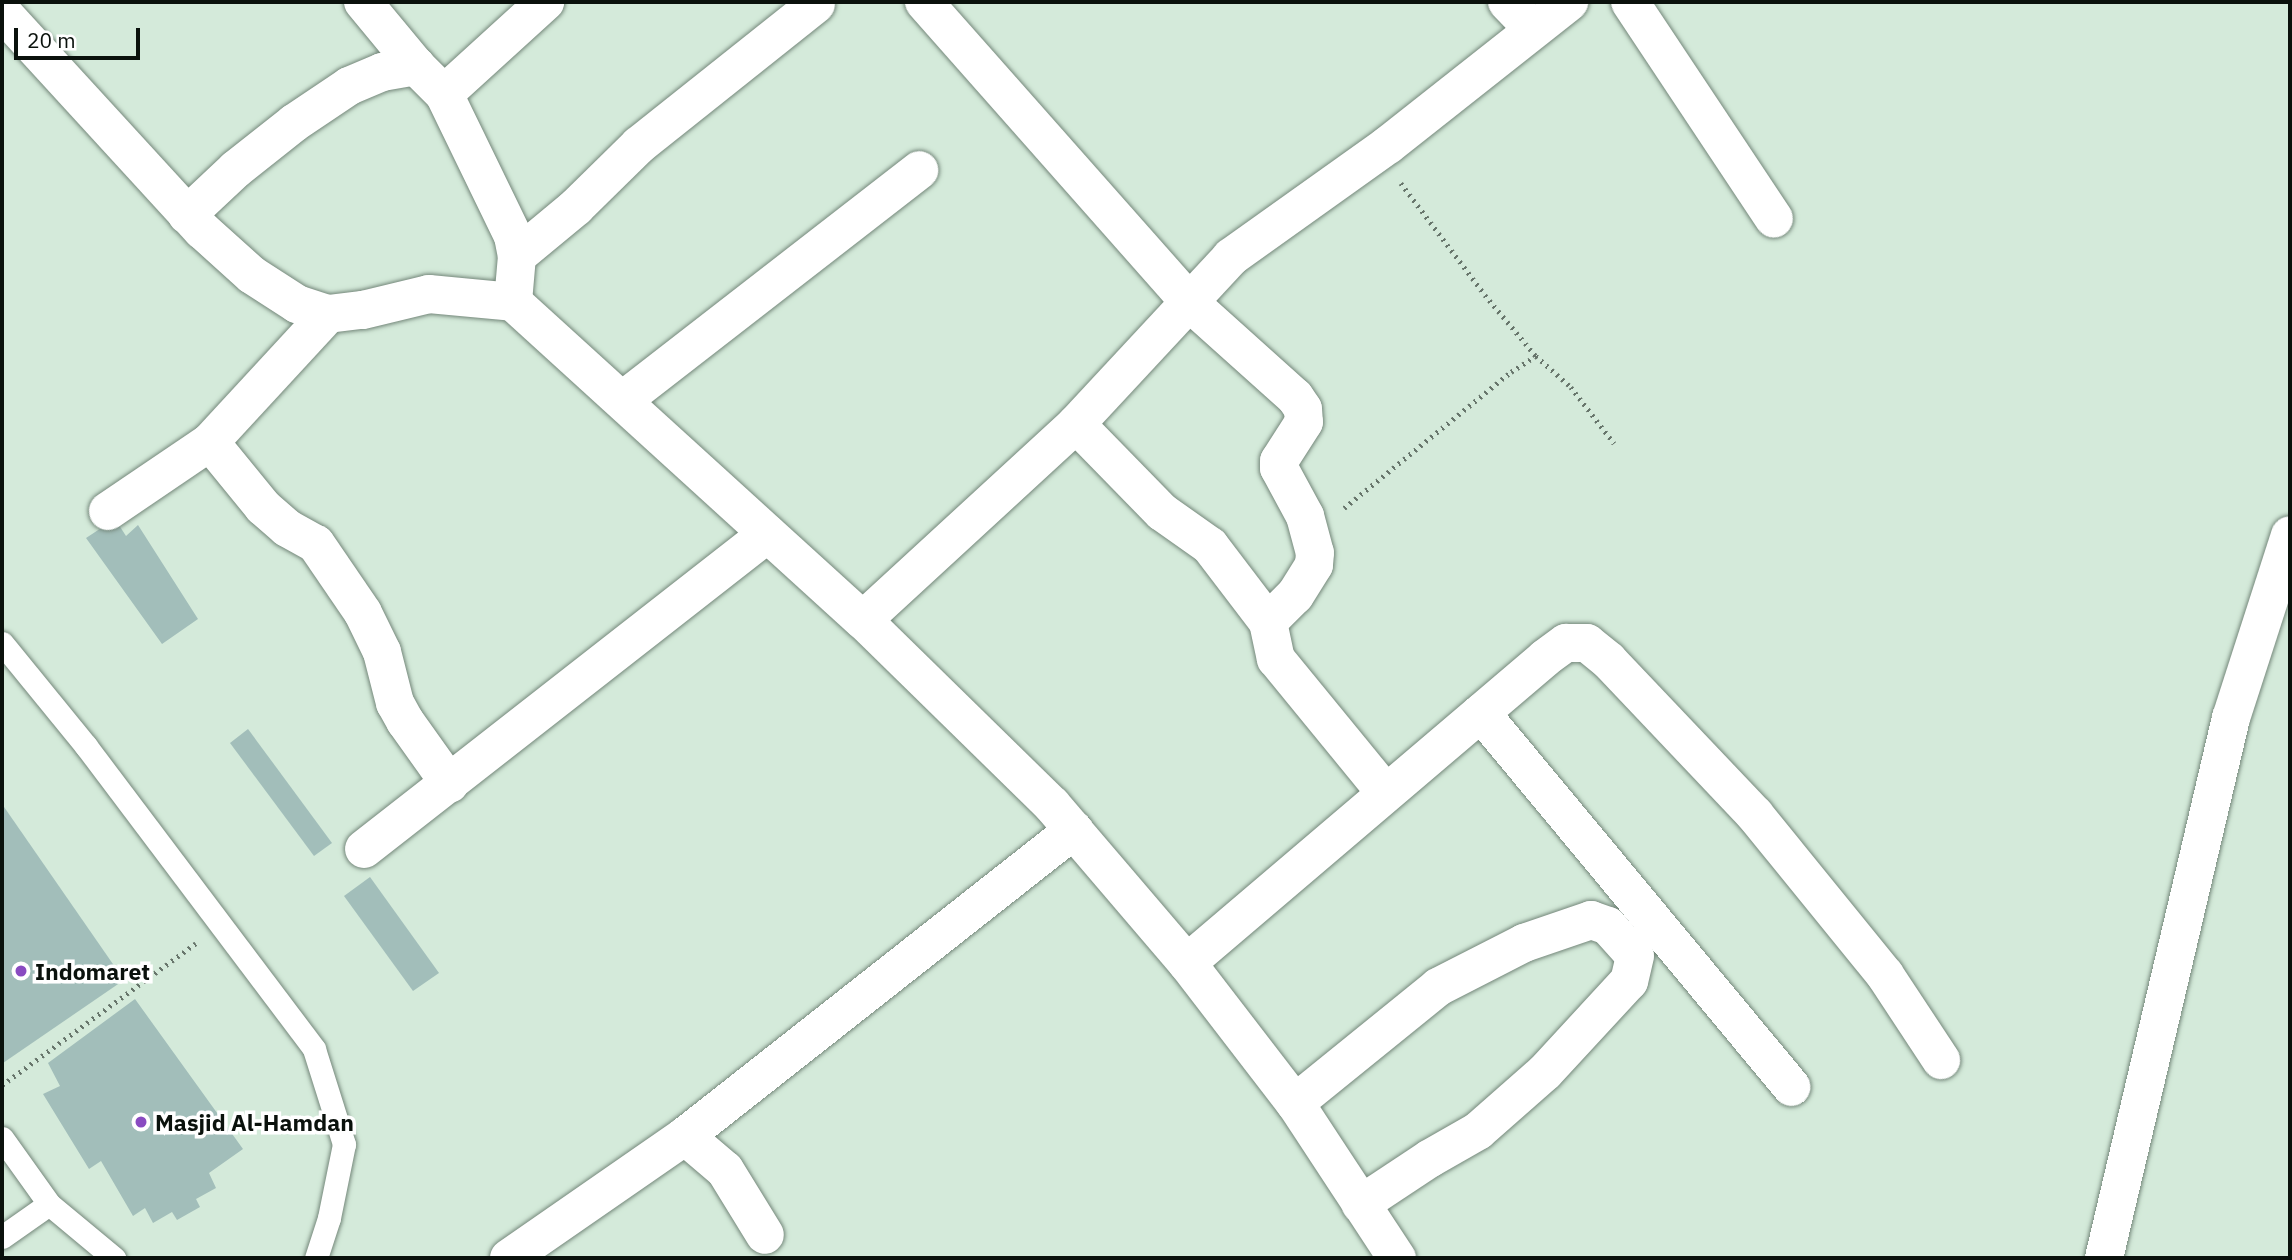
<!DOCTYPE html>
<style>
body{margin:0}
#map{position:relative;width:2292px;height:1260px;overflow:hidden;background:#d4eada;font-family:"IBM Plex Sans",sans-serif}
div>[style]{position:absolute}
.building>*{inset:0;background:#a2beba}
.path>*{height:4.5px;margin-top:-2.25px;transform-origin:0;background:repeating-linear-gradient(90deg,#67756b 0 2px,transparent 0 7px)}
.roads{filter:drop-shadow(0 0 2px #74877a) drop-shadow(0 0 2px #74877a)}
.lane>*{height:23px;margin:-11.5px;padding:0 11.5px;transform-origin:11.5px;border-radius:11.5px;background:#fff}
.street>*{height:38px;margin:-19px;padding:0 19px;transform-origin:19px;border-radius:19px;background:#fff}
.dots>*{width:19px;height:19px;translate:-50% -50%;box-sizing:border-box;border:4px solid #fff;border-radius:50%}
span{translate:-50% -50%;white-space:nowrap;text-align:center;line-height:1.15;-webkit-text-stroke:7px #fff;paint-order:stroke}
.poi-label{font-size:23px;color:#0a110c;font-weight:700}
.left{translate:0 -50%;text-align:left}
.frame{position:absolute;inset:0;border:4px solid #0a110c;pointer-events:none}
.scale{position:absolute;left:14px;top:28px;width:126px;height:32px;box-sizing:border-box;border:4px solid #0a110c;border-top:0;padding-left:9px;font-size:21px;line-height:24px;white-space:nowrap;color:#0a110c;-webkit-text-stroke:5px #fff;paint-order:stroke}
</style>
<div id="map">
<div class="building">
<i style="clip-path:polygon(115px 519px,126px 536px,138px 525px,198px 619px,162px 644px,86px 538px)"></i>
<i style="clip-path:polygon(248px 729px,332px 843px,314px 856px,230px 743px)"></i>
<i style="clip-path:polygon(2px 804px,124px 980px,3px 1063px,2px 1061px)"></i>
<i style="clip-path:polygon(370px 877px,439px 973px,413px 991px,344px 896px)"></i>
<i style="clip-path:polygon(135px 999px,243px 1149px,209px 1173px,216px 1188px,196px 1199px,200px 1207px,177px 1220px,172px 1212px,153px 1223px,145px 1208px,133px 1216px,101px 1161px,89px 1169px,43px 1094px,60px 1086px,48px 1063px)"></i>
</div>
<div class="path">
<i style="left:1401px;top:183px;width:140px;rotate:53.1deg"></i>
<i style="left:1485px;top:295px;width:80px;rotate:50.1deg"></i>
<i style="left:1344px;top:508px;width:215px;rotate:-39.2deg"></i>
<i style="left:1511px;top:372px;width:30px;rotate:-33deg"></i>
<i style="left:1536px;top:356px;width:47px;rotate:41.5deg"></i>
<i style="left:1571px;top:387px;width:71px;rotate:52.5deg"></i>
<i style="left:2px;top:1085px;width:240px;rotate:-36.2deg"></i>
</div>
<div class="roads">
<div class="lane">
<i style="left:2px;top:643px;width:133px;rotate:50.8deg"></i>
<i style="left:86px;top:746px;width:379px;rotate:53deg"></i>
<i style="left:314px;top:1049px;width:100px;rotate:72.5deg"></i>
<i style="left:344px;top:1144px;width:76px;rotate:101.5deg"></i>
<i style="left:329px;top:1218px;width:42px;rotate:108deg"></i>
<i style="left:2px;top:1138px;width:81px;rotate:54.5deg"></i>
<i style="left:49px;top:1204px;width:85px;rotate:39.7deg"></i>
<i style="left:2px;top:1237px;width:57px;rotate:-35.1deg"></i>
</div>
<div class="street">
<i style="left:363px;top:2px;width:83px;rotate:50.4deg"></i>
<i style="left:416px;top:66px;width:40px;rotate:45deg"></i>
<i style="left:444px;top:94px;width:158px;rotate:64.1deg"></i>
<i style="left:513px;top:236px;width:20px;rotate:79deg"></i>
<i style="left:517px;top:256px;width:46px;rotate:95deg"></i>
<i style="left:513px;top:302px;width:473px;rotate:42.3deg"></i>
<i style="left:863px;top:620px;width:264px;rotate:44.4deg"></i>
<i style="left:1052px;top:805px;width:208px;rotate:49.5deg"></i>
<i style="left:1187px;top:963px;width:177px;rotate:52.4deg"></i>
<i style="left:1295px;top:1103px;width:186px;rotate:56.7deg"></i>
<i style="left:924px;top:2px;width:400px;rotate:48.5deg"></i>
<i style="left:1189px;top:302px;width:142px;rotate:41.9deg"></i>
<i style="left:1295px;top:397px;width:14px;rotate:56deg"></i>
<i style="left:1303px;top:409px;width:13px;rotate:86deg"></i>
<i style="left:1304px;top:422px;width:46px;rotate:122.7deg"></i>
<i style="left:1279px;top:461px;width:7px;rotate:90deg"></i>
<i style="left:1279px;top:468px;width:55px;rotate:61.6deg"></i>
<i style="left:1305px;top:516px;width:38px;rotate:75deg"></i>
<i style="left:1315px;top:553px;width:12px;rotate:95deg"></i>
<i style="left:1314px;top:565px;width:36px;rotate:122deg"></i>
<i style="left:1295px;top:595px;width:38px;rotate:135deg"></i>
<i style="left:1268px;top:622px;width:38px;rotate:78deg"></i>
<i style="left:1276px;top:659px;width:172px;rotate:50.7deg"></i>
<i style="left:1507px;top:2px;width:37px;rotate:46deg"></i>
<i style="left:1630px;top:2px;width:260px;rotate:56.4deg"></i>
<i style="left:2px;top:12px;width:296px;rotate:47.5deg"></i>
<i style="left:202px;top:230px;width:67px;rotate:42deg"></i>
<i style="left:252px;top:275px;width:54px;rotate:32.8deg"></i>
<i style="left:297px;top:304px;width:33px;rotate:18deg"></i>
<i style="left:328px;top:314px;width:35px;rotate:-7deg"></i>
<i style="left:363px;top:310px;width:68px;rotate:-13.6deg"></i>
<i style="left:429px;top:294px;width:84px;rotate:5.4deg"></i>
<i style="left:444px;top:94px;width:137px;rotate:-42.3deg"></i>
<i style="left:187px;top:215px;width:67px;rotate:-43.2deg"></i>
<i style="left:236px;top:169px;width:74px;rotate:-38.4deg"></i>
<i style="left:294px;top:123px;width:66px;rotate:-33.9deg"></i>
<i style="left:349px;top:86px;width:36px;rotate:-23deg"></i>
<i style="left:382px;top:72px;width:35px;rotate:-10deg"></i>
<i style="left:517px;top:256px;width:77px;rotate:-39.7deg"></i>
<i style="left:576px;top:207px;width:88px;rotate:-44.5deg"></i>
<i style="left:639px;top:145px;width:226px;rotate:-38.5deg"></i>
<i style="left:623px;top:400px;width:375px;rotate:-37.8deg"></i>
<i style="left:1076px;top:424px;width:123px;rotate:45.7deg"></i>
<i style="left:1162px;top:512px;width:59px;rotate:35.3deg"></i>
<i style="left:1210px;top:546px;width:96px;rotate:52.7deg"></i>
<i style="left:210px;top:442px;width:84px;rotate:50.8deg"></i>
<i style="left:263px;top:507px;width:32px;rotate:41deg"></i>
<i style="left:287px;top:528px;width:33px;rotate:29deg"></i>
<i style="left:316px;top:544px;width:83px;rotate:55.7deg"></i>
<i style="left:363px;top:613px;width:43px;rotate:64deg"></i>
<i style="left:382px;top:652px;width:53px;rotate:75.7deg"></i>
<i style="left:395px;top:703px;width:21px;rotate:61deg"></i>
<i style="left:405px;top:721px;width:77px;rotate:54.5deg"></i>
<i style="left:108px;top:511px;width:123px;rotate:-34.1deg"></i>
<i style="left:210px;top:442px;width:174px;rotate:-47.3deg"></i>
<i style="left:863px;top:620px;width:289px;rotate:-42.6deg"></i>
<i style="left:1076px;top:424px;width:228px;rotate:-47.1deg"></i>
<i style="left:1231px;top:257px;width:193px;rotate:-35.5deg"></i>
<i style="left:1388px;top:145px;width:231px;rotate:-38.3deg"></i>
<i style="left:1481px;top:713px;width:486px;rotate:50.3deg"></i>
<i style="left:364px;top:849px;width:512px;rotate:-38.01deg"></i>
<i style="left:1187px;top:963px;width:470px;rotate:-40.4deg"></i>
<i style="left:1545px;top:658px;width:26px;rotate:-36deg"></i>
<i style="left:1566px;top:643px;width:21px"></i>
<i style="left:1587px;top:643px;width:28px;rotate:39deg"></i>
<i style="left:1609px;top:661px;width:212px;rotate:46.5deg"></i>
<i style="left:1755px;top:815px;width:206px;rotate:50.9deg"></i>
<i style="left:1885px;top:975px;width:102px;rotate:56.6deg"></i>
<i style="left:1295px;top:1103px;width:184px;rotate:-39deg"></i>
<i style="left:1438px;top:987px;width:97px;rotate:-27.1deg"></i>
<i style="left:1524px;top:943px;width:71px;rotate:-18.9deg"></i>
<i style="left:1591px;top:920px;width:18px;rotate:19deg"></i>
<i style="left:1608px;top:926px;width:40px;rotate:48deg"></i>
<i style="left:1635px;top:956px;width:26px;rotate:103deg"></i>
<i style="left:1629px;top:981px;width:124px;rotate:132.7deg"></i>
<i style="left:1545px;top:1072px;width:89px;rotate:138.6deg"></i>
<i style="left:1478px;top:1131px;width:56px;rotate:150.3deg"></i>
<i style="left:1429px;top:1159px;width:82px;rotate:146.5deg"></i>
<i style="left:685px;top:1136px;width:52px;rotate:40.4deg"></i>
<i style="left:725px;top:1170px;width:76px;rotate:58.4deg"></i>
<i style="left:509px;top:1258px;width:214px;rotate:-34.7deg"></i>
<i style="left:685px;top:1136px;width:495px;rotate:-38.2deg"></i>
<i style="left:2104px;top:1258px;width:555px;rotate:-76.77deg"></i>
<i style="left:2231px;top:718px;width:192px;rotate:-72.1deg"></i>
</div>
</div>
<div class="dots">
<i style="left:21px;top:971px;background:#894bc1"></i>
<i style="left:141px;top:1122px;background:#894bc1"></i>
</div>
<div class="poi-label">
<span class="left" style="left:35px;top:971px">Indomaret</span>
<span class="left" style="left:155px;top:1122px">Masjid Al-Hamdan</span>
</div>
<div class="frame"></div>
<div class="scale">20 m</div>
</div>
